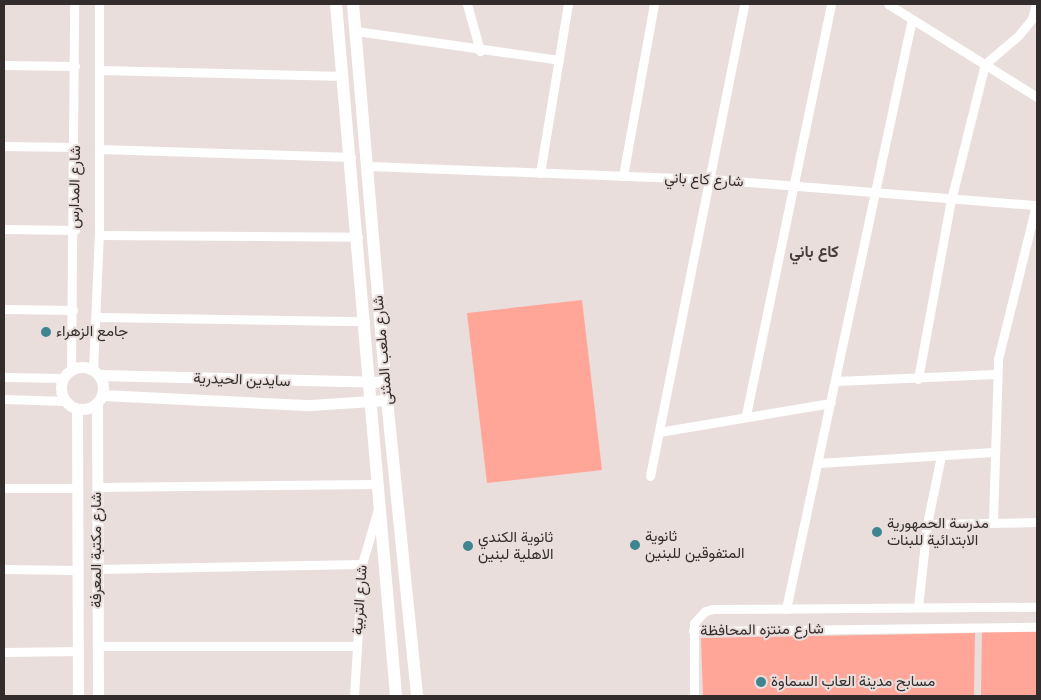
<!DOCTYPE html>
<meta charset="utf-8">
<style>
body{margin:0}
#map{position:relative;width:1041px;height:700px;overflow:hidden;background:#eadedc;font-family:"Roboto Serif",Vazirmatn,serif}
div>[style]{position:absolute}
.green>*{inset:0;background:#ffa698}
.minor>*{height:9px;margin:-4.5px;padding:0 4.5px;transform-origin:4.5px;border-radius:4.5px;background:#fff}
.tertiary>*{height:11px;margin:-5.5px;padding:0 5.5px;transform-origin:5.5px;border-radius:5.5px;background:#fff}
.tertiary>.ring{margin:-5.5px;padding:0;box-sizing:content-box;background:none;border:11px solid #fff;border-radius:50%}
.secondary>*{height:12px;margin:-6px;padding:0 6px;transform-origin:6px;border-radius:6px;background:#fff}
.dots>*{width:14px;height:14px;translate:-50% -50%;box-sizing:border-box;border:2px solid #eadedc;border-radius:50%}
span{translate:-50% -50%;white-space:nowrap;text-align:center;line-height:1.15;-webkit-text-stroke:4px #eadedc;paint-order:stroke}
.street-label{font-size:15px;color:#322d2c}
.poi-label{font-size:15px;color:#322d2c}
.left{translate:0 -50%;text-align:left}
.neighbourhood-label{font-size:16px;color:#463c3a;font-weight:700}
.frame{position:absolute;inset:0;border:5px solid #322d2c;pointer-events:none}
</style>
<div id="map">
<div class="green">
<i style="clip-path:polygon(582px 300px,602px 470px,487px 483px,467px 313px)"></i>
<i style="clip-path:polygon(982px 627px,1037px 631px,1037px 696px,981px 696px)"></i>
<i style="clip-path:polygon(975px 633px,974px 696px,703px 696px,701px 638px)"></i>
</div>
<div class="minor">
<i style="left:467px;top:4px;width:49px;rotate:74.5deg"></i>
<i style="left:888px;top:4px;width:176px;rotate:32deg"></i>
<i style="left:356px;top:31px;width:205px;rotate:8.1deg"></i>
<i style="left:4px;top:65px;width:71px;rotate:0.8deg"></i>
<i style="left:99px;top:70px;width:244px;rotate:1.4deg"></i>
<i style="left:4px;top:146px;width:72px;rotate:0.8deg"></i>
<i style="left:100px;top:149px;width:251px;rotate:1.8deg"></i>
<i style="left:369px;top:166px;width:342px;rotate:2.2deg"></i>
<i style="left:711px;top:179px;width:327px;rotate:4.6deg"></i>
<i style="left:540px;top:173px;width:171px;rotate:-80.6deg"></i>
<i style="left:623px;top:176px;width:175px;rotate:-79.8deg"></i>
<i style="left:4px;top:229px;width:71px;rotate:0.8deg"></i>
<i style="left:99px;top:235px;width:259px;rotate:0.4deg"></i>
<i style="left:4px;top:309px;width:69px;rotate:0.8deg"></i>
<i style="left:96px;top:317px;width:269px;rotate:0.9deg"></i>
<i style="left:71px;top:370px;width:366px;rotate:-89.5deg"></i>
<i style="left:93px;top:370px;width:135px;rotate:-87.5deg"></i>
<i style="left:99px;top:235px;width:231px;rotate:-90deg"></i>
<i style="left:4px;top:377px;width:60px;rotate:1deg"></i>
<i style="left:918px;top:379px;width:182px;rotate:-79.6deg"></i>
<i style="left:951px;top:200px;width:140px;rotate:-76deg"></i>
<i style="left:985px;top:64px;width:43px;rotate:-40.3deg"></i>
<i style="left:1018px;top:36px;width:22px;rotate:-51deg"></i>
<i style="left:1032px;top:19px;width:16px;rotate:-75deg"></i>
<i style="left:836px;top:381px;width:160px;rotate:-2.5deg"></i>
<i style="left:4px;top:399px;width:62px;rotate:1.8deg"></i>
<i style="left:746px;top:415px;width:420px;rotate:-78.3deg"></i>
<i style="left:659px;top:432px;width:174px;rotate:-9.6deg"></i>
<i style="left:818px;top:463px;width:175px;rotate:-3.6deg"></i>
<i style="left:650px;top:476px;width:481px;rotate:-78.7deg"></i>
<i style="left:97px;top:487px;width:280px;rotate:-0.6deg"></i>
<i style="left:4px;top:488px;width:74px"></i>
<i style="left:993px;top:521px;width:162px;rotate:-88.2deg"></i>
<i style="left:998px;top:359px;width:159px;rotate:-76.1deg"></i>
<i style="left:927px;top:524px;width:110px;rotate:-1deg"></i>
<i style="left:4px;top:569px;width:74px;rotate:0.8deg"></i>
<i style="left:96px;top:569px;width:266px;rotate:-1.1deg"></i>
<i style="left:918px;top:607px;width:83px;rotate:-83.8deg"></i>
<i style="left:927px;top:524px;width:69px;rotate:-78.4deg"></i>
<i style="left:786px;top:609px;width:603px;rotate:-77.95deg"></i>
<i style="left:693px;top:631px;width:344px;rotate:-0.7deg"></i>
<i style="left:98px;top:646px;width:259px"></i>
<i style="left:4px;top:652px;width:75px;rotate:-0.8deg"></i>
<i style="left:354px;top:696px;width:132px;rotate:-86.5deg"></i>
<i style="left:362px;top:564px;width:57px;rotate:-73.8deg"></i>
<i style="left:694px;top:696px;width:73px;rotate:-90deg"></i>
<i style="left:694px;top:623px;width:16px;rotate:-47deg"></i>
<i style="left:705px;top:611px;width:8px;rotate:-14deg"></i>
<i style="left:713px;top:609px;width:324px;rotate:-0.4deg"></i>
</div>
<div class="tertiary">
<i class="ring" style="left:61px;top:367px;width:31px;height:31px"></i>
<i style="left:99px;top:375px;width:287px;rotate:1.4deg"></i>
<i style="left:102px;top:395px;width:208px;rotate:2.8deg"></i>
<i style="left:310px;top:405px;width:77px;rotate:-3.7deg"></i>
<i style="left:97px;top:404px;width:292px;rotate:89.8deg"></i>
<i style="left:77px;top:409px;width:287px;rotate:89.8deg"></i>
</div>
<div class="secondary">
<i style="left:336px;top:4px;width:695px;rotate:85.04deg"></i>
<i style="left:353px;top:4px;width:397px;rotate:85.1deg"></i>
<i style="left:387px;top:400px;width:298px;rotate:84.2deg"></i>
</div>
<div class="dots">
<i style="left:46px;top:332px;background:#3f8590"></i>
<i style="left:877px;top:532px;background:#3f8590"></i>
<i style="left:635px;top:545px;background:#3f8590"></i>
<i style="left:468px;top:546px;background:#3f8590"></i>
<i style="left:761px;top:682px;background:#3f8590"></i>
</div>
<div class="street-label">
<span style="left:704px;top:180px;rotate:3deg">شارع كاع باني</span>
<span style="left:75px;top:187px;rotate:-89deg">شارع المدارس</span>
<span style="left:383px;top:350px;rotate:-95deg">شارع ملعب المثنى</span>
<span style="left:242px;top:380px;rotate:2deg">سايدين الحيدرية</span>
<span style="left:97px;top:550px;rotate:-90deg">شارع مكتبة المعرفة</span>
<span style="left:360px;top:600px;rotate:-86deg">شارع التربية</span>
<span style="left:762px;top:630px;rotate:-1deg">شارع منتزه المحافظة</span>
</div>
<div class="poi-label">
<span class="left" style="left:56px;top:332px">جامع الزهراء</span>
<span class="left" style="left:887px;top:532px">مدرسة الحمهورية<br>الابتدائية للبنات</span>
<span class="left" style="left:645px;top:545px">ثانوية<br>المتفوقين للبنين</span>
<span class="left" style="left:478px;top:546px">ثانوية الكندي<br>الاهلية لبنين</span>
<span class="left" style="left:771px;top:682px">مسابح مدينة العاب السماوة</span>
</div>
<div class="neighbourhood-label">
<span style="left:814px;top:252px">كاع باني</span>
</div>
<div class="frame"></div>
</div>
